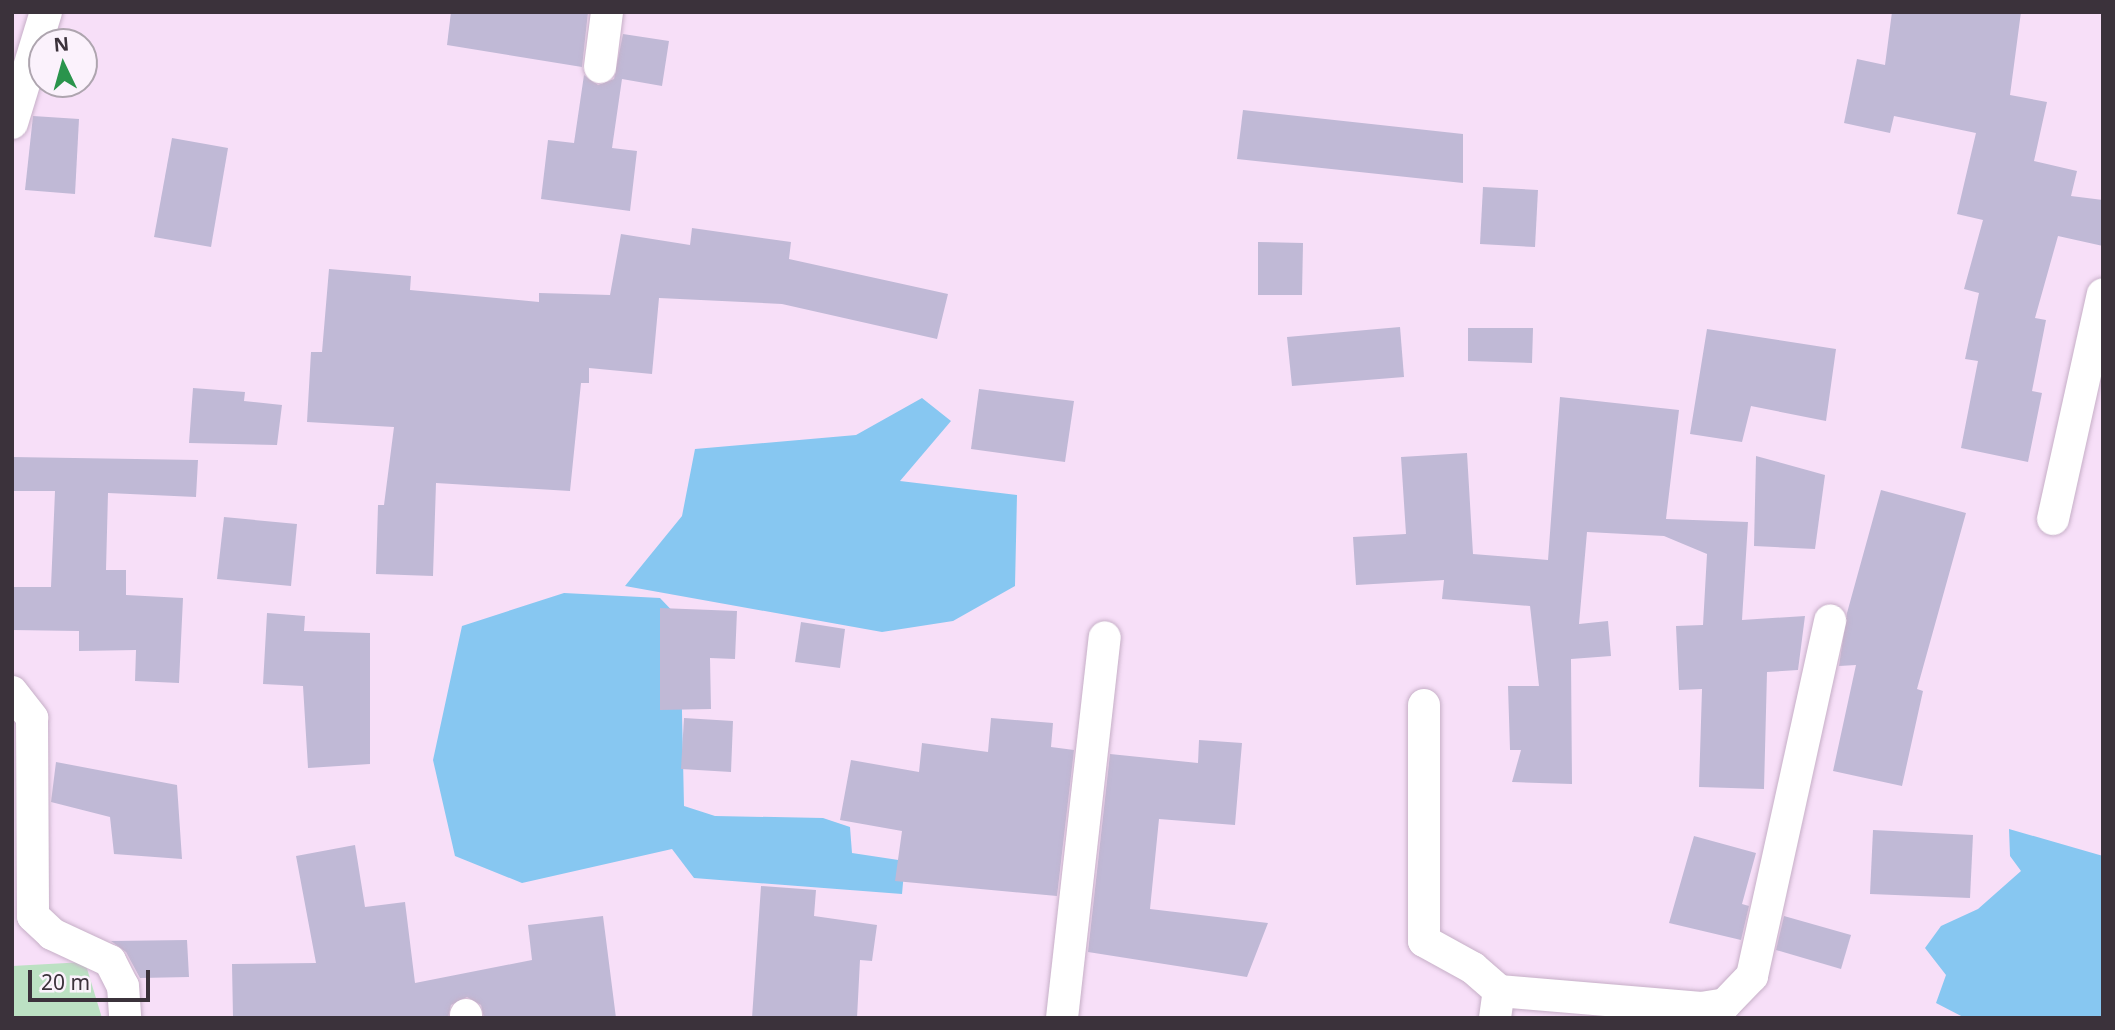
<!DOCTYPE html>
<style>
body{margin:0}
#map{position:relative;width:2115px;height:1030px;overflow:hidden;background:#f7dff8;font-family:"Noto Sans",sans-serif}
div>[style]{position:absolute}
.green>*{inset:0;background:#bce1c3}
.water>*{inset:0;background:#87c7f1}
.building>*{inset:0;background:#c0b9d6}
.roads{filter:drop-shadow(0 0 2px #c6afc7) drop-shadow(0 0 2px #c6afc7)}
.street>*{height:32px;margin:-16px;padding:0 16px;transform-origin:16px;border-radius:16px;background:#fff}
span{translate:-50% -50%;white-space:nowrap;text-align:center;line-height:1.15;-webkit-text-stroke:7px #fbf2fc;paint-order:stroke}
.frame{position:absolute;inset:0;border:14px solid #3b323b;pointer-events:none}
.north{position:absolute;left:28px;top:28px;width:70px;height:70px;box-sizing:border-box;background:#fbf2fc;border:2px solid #aea5af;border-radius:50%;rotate:355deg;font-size:19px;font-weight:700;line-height:28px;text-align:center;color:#3b323b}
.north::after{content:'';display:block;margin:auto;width:24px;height:32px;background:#2a944c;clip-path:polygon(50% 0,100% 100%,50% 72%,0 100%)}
.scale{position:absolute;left:28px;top:970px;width:122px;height:32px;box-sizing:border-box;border:4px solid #3b323b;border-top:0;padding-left:9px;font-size:21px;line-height:24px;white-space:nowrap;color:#3b323b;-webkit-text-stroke:5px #fbf2fc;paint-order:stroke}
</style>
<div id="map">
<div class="green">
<i style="clip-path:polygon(85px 962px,102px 1018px,12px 1018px,12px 966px)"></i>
</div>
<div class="water">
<i style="clip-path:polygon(922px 398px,951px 421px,900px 481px,1017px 495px,1015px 586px,953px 621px,882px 632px,625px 586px,682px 516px,695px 449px,856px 435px)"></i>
<i style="clip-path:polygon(564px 593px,660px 598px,680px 619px,684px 806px,715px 816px,823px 818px,850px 827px,852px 853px,905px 861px,902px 894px,694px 878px,672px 849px,522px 883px,455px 856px,433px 760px,462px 626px)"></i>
<i style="clip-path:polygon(2009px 829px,2103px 856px,2103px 1018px,1965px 1018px,1936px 1003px,1946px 975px,1925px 948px,1941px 926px,1978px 909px,2021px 871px,2010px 856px)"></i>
</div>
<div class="building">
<i style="clip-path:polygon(451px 12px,588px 12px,582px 67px,447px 45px)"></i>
<i style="clip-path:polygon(1892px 12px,2021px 12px,2010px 95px,2047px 102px,2034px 161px,2077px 171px,2071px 196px,2103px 200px,2103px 246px,2058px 236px,2035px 318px,2046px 320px,2032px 391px,2042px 393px,2028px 462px,1961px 448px,1978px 361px,1965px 359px,1979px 293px,1964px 289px,1983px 220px,1957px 214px,1976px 133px,1894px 116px,1890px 133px,1844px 123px,1857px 59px,1885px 65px)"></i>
<i style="clip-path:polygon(623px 34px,669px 41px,662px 86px,622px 79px,612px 148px,637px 151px,630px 211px,541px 199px,548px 140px,574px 143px,584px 75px,598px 85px,614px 79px)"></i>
<i style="clip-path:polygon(1243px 110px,1463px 134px,1463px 183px,1237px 159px)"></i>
<i style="clip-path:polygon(33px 116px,79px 119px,75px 194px,25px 190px)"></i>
<i style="clip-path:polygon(172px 138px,228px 148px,211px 247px,154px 237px)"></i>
<i style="clip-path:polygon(1483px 187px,1538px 190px,1535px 247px,1480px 244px)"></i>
<i style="clip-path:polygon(692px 228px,791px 242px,789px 259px,948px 294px,937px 339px,782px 304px,659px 298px,652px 374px,589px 368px,589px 383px,581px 383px,570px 491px,436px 483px,433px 576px,376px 574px,378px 505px,384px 505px,394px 427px,307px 422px,311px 352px,322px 352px,329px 269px,411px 276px,410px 290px,539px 302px,539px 293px,610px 295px,621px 234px,690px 245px)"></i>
<i style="clip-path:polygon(1258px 242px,1303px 243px,1302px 295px,1258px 295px)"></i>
<i style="clip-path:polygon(1400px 327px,1404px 377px,1292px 386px,1287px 337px)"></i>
<i style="clip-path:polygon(1468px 328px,1533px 328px,1532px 363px,1468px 361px)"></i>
<i style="clip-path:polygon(1707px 329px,1836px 349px,1826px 421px,1751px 406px,1742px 442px,1690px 434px)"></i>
<i style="clip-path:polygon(193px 388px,245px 392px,244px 401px,282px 405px,277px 445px,189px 443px)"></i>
<i style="clip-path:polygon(979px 389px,1074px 401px,1065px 462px,971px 449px)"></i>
<i style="clip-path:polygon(1560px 397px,1679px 410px,1666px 519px,1748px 522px,1742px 620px,1805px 616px,1798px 670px,1767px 672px,1764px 789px,1699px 787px,1702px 689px,1679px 690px,1676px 626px,1703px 625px,1707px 554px,1664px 536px,1587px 532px,1579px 624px,1608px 621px,1611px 656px,1571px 659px,1572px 784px,1512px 782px,1521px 750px,1510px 750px,1508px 686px,1539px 686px,1530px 606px,1442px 599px,1444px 580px,1356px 585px,1353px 537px,1406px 534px,1401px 457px,1467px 453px,1473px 554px,1548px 560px)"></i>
<i style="clip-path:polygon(1756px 456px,1825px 475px,1815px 549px,1754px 546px)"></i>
<i style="clip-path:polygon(12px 457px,198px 460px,196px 497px,108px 493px,106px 570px,126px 570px,126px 595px,183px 598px,179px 683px,135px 681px,136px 650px,79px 651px,79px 631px,12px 630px,12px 587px,51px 587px,55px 491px,12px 491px)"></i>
<i style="clip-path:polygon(1881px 490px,1966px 513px,1917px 689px,1923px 691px,1902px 786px,1833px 771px,1856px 665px,1839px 666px,1847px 613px)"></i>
<i style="clip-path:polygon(224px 517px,297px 524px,291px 586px,217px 579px)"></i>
<i style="clip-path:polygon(660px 608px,737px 611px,735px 659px,710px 658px,711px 709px,660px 710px)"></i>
<i style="clip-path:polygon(267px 613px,305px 616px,304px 631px,370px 633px,370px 764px,308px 768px,303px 686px,263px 684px)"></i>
<i style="clip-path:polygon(801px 622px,845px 629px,840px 668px,795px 662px)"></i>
<i style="clip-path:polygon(684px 718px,733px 721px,731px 772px,681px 769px)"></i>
<i style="clip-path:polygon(991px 718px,1053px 723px,1051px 747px,1074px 750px,1057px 896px,895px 881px,902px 831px,840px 820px,851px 760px,919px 772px,922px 743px,988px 752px)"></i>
<i style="clip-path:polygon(1199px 740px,1242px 743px,1235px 825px,1159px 819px,1150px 909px,1268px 923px,1247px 977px,1088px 952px,1110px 754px,1198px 763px)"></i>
<i style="clip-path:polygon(56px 762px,177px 785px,182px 859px,114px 854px,110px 817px,51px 802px)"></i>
<i style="clip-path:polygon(1873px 830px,1973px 835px,1970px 898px,1870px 894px)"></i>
<i style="clip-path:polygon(1694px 836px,1756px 853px,1742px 904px,1749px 906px,1741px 940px,1669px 923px)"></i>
<i style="clip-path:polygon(355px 845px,365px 907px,405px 902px,415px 983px,532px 960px,528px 925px,603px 916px,616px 1018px,484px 1018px,481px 1005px,467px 997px,451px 1005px,448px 1018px,233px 1018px,232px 964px,316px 963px,296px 856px)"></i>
<i style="clip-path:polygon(761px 886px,816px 890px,814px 916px,877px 925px,872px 961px,860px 960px,857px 1018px,752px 1018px)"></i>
<i style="clip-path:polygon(1784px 916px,1851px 935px,1841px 969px,1776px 950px)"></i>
<i style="clip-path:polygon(187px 940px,189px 977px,140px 978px,126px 952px,111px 941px)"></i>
</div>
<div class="roads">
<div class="street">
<i style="left:600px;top:67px;width:55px;rotate:-82.7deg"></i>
<i style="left:12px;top:123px;width:116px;rotate:-73deg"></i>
<i style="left:2053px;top:519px;width:230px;rotate:-77.5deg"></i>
<i style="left:12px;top:692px;width:33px;rotate:52deg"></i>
<i style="left:32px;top:718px;width:198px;rotate:89.7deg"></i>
<i style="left:33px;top:916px;width:26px;rotate:43deg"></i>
<i style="left:52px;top:934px;width:64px;rotate:25deg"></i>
<i style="left:110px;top:961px;width:28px;rotate:63deg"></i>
<i style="left:123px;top:986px;width:32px;rotate:86deg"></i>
<i style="left:1424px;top:705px;width:236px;rotate:90deg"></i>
<i style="left:1424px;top:941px;width:56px;rotate:28.9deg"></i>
<i style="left:1473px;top:968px;width:35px;rotate:41deg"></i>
<i style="left:466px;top:1015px;width:3px;rotate:90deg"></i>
<i style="left:1062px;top:1018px;width:383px;rotate:-83.6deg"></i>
<i style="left:1495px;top:1018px;width:27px;rotate:-82deg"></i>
<i style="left:1499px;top:991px;width:203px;rotate:4.8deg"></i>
<i style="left:1701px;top:1008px;width:24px;rotate:-9deg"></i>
<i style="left:1725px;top:1004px;width:39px;rotate:-46deg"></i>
<i style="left:1752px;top:976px;width:364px;rotate:-77.6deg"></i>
</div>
</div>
<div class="frame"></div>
<div class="north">N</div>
<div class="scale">20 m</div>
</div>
